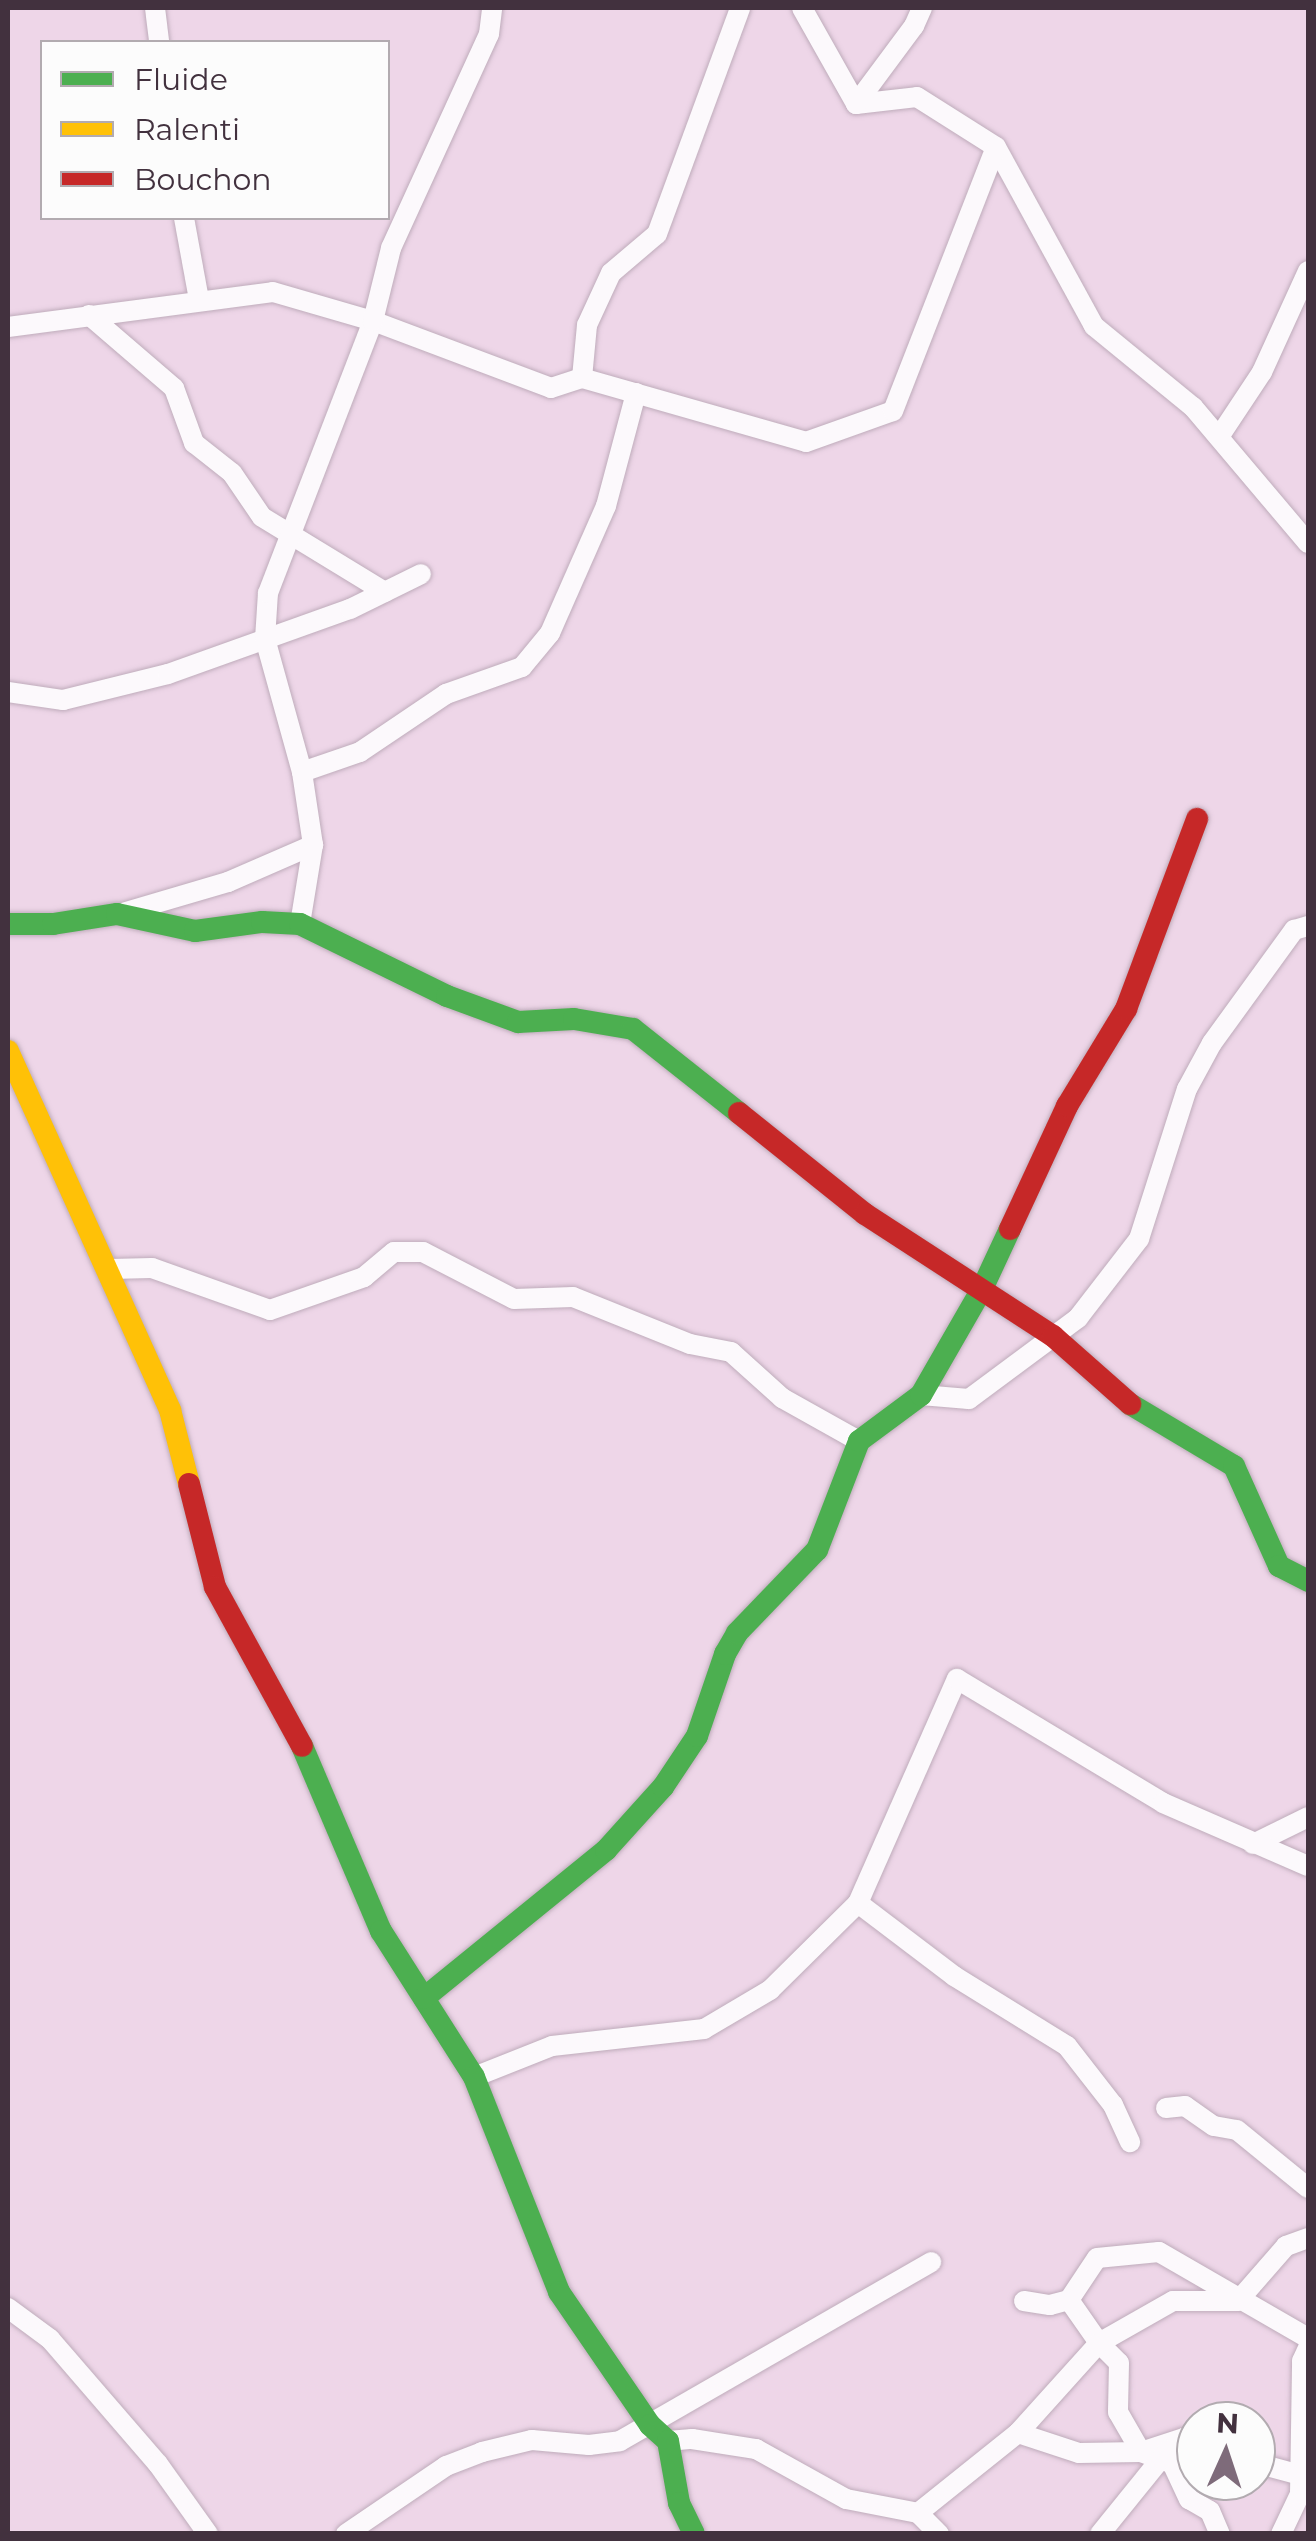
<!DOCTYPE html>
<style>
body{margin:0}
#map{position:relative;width:1316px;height:2541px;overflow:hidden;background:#eed6e8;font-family:Montserrat,sans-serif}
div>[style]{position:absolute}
.roads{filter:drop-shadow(0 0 2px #bfacbb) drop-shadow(0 0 2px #bfacbb)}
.street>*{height:20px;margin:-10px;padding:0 10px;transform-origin:10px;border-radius:10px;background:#fcf9fc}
.fast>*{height:22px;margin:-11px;padding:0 11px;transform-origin:11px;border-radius:11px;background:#4caf50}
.slow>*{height:22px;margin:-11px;padding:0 11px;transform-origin:11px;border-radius:11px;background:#ffc107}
.jam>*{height:22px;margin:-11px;padding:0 11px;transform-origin:11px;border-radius:11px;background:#c62828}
span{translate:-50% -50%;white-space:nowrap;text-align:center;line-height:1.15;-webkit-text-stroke:10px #fcfcfc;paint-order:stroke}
.frame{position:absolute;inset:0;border:10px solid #42313e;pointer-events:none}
.legend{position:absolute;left:40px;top:40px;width:350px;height:180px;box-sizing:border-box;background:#fcfcfc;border:2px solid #b2abb0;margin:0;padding:12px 18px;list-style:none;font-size:30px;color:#42313e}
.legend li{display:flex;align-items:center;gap:20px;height:50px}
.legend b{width:50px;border:2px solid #b2abb0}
.north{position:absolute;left:1176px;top:2401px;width:100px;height:100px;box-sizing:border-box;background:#fcfcfc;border:2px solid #b2abb0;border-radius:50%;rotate:3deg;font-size:28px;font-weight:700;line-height:40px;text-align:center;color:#42313e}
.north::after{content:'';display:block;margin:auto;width:35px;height:45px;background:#7e6b7a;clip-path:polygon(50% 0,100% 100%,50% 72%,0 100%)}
</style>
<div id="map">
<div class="roads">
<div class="street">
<i style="left:155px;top:8px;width:34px;rotate:83deg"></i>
<i style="left:802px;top:8px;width:110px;rotate:60.6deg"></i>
<i style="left:856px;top:104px;width:61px;rotate:-6.5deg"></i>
<i style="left:917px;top:97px;width:93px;rotate:32.3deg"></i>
<i style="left:996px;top:147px;width:204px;rotate:61.3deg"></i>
<i style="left:1094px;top:326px;width:128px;rotate:39.3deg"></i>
<i style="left:1193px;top:407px;width:178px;rotate:49.8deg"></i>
<i style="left:856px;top:104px;width:97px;rotate:-53.4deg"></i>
<i style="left:914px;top:26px;width:20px;rotate:-66deg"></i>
<i style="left:184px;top:218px;width:83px;rotate:79.6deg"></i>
<i style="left:89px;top:315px;width:112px;rotate:40.7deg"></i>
<i style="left:174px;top:388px;width:59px;rotate:70deg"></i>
<i style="left:194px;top:443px;width:48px;rotate:38.3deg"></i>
<i style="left:232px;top:473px;width:53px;rotate:55.7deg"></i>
<i style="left:262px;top:517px;width:144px;rotate:31.4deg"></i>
<i style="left:8px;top:327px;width:267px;rotate:-7.5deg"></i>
<i style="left:273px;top:292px;width:104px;rotate:16.2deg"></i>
<i style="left:373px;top:321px;width:190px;rotate:20.6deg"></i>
<i style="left:551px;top:388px;width:33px;rotate:-18deg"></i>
<i style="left:582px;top:378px;width:233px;rotate:15.9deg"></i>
<i style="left:806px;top:442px;width:92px;rotate:-19.6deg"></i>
<i style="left:893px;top:411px;width:283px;rotate:-68.7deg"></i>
<i style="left:582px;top:378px;width:53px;rotate:-84.6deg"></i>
<i style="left:587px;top:325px;width:57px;rotate:-65.2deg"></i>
<i style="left:611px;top:273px;width:60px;rotate:-40.3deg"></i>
<i style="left:657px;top:234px;width:241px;rotate:-69.8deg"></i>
<i style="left:1219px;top:437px;width:78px;rotate:-56.5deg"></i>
<i style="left:1262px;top:372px;width:111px;rotate:-65.5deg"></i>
<i style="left:8px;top:692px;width:56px;rotate:8.3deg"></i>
<i style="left:63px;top:700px;width:108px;rotate:-13.9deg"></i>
<i style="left:168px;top:674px;width:193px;rotate:-19.7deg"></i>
<i style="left:350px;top:609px;width:79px;rotate:-26.2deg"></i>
<i style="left:302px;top:772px;width:61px;rotate:-19deg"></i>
<i style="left:360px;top:752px;width:104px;rotate:-34deg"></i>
<i style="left:446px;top:694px;width:81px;rotate:-19.6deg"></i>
<i style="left:522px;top:667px;width:44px;rotate:-50.5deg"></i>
<i style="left:550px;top:633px;width:139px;rotate:-66.2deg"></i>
<i style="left:606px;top:506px;width:117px;rotate:-75.1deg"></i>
<i style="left:119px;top:914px;width:114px;rotate:-16.4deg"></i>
<i style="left:228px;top:882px;width:93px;rotate:-23.5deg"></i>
<i style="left:300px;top:924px;width:80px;rotate:-80.7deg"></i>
<i style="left:313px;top:845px;width:74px;rotate:-98.6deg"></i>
<i style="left:302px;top:772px;width:138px;rotate:-105.5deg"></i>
<i style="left:265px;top:639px;width:46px;rotate:-86.3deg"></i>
<i style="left:268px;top:593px;width:292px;rotate:-68.9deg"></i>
<i style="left:373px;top:321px;width:75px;rotate:-76.1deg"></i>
<i style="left:391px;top:248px;width:235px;rotate:-65.4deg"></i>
<i style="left:489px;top:34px;width:26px;rotate:-83deg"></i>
<i style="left:110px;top:1269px;width:42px;rotate:-1.4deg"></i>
<i style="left:152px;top:1268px;width:125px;rotate:19.6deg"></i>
<i style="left:270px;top:1310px;width:100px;rotate:-19.3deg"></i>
<i style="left:364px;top:1277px;width:39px;rotate:-40deg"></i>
<i style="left:394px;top:1252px;width:29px"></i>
<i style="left:423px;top:1252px;width:102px;rotate:27.3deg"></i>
<i style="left:514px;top:1299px;width:59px;rotate:-1.9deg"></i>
<i style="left:573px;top:1297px;width:126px;rotate:21.9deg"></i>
<i style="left:690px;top:1344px;width:42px;rotate:11deg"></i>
<i style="left:731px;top:1352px;width:69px;rotate:42deg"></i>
<i style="left:782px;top:1398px;width:88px;rotate:29.2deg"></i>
<i style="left:921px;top:1395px;width:48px;rotate:4.8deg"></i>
<i style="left:969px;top:1399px;width:136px;rotate:-36.6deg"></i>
<i style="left:1078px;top:1318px;width:100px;rotate:-52.3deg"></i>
<i style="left:1139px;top:1239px;width:157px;rotate:-72.3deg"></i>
<i style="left:1187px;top:1089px;width:52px;rotate:-61.5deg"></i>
<i style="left:1212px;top:1043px;width:140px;rotate:-54deg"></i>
<i style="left:1294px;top:930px;width:15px;rotate:-16deg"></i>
<i style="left:1253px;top:1844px;width:61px;rotate:-26.1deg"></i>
<i style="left:858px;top:1903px;width:121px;rotate:37.2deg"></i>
<i style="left:954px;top:1976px;width:133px;rotate:31.8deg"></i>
<i style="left:1067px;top:2046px;width:75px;rotate:52.1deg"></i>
<i style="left:1113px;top:2105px;width:41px;rotate:65.3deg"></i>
<i style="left:474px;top:2077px;width:84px;rotate:-21.7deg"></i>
<i style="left:552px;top:2046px;width:153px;rotate:-6.4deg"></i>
<i style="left:704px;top:2029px;width:77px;rotate:-30.6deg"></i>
<i style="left:770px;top:1990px;width:124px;rotate:-44.7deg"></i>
<i style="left:858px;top:1903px;width:245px;rotate:-66.2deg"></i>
<i style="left:957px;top:1679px;width:240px;rotate:31deg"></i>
<i style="left:1163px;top:1803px;width:158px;rotate:23.5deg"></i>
<i style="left:1166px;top:2108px;width:19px;rotate:-6deg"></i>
<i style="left:1185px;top:2106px;width:35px;rotate:35deg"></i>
<i style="left:1214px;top:2126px;width:23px;rotate:10deg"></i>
<i style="left:1237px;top:2130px;width:92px;rotate:39.2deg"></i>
<i style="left:1069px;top:2300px;width:50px;rotate:-56.3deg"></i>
<i style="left:1097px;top:2258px;width:62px;rotate:-5.5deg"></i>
<i style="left:1159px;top:2252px;width:172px;rotate:30deg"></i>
<i style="left:1024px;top:2301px;width:26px;rotate:9deg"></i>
<i style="left:1050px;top:2305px;width:20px;rotate:-15deg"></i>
<i style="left:1069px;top:2300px;width:52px;rotate:55.1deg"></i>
<i style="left:1099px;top:2343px;width:28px;rotate:45deg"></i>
<i style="left:1119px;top:2363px;width:49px;rotate:91.2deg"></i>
<i style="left:1118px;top:2412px;width:46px;rotate:60.1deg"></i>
<i style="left:1141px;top:2452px;width:33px;rotate:20deg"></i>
<i style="left:1172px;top:2463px;width:40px;rotate:65deg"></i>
<i style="left:1189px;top:2499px;width:24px;rotate:30deg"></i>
<i style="left:1210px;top:2511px;width:25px;rotate:67deg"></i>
<i style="left:8px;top:2308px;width:52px;rotate:36.4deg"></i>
<i style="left:50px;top:2339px;width:165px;rotate:49.2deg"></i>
<i style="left:158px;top:2464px;width:86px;rotate:54.5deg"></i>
<i style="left:1018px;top:2433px;width:64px;rotate:18.2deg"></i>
<i style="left:1079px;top:2453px;width:62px;rotate:-0.9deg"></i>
<i style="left:1141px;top:2452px;width:45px;rotate:-18deg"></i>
<i style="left:1184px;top:2438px;width:13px;rotate:18deg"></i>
<i style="left:668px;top:2441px;width:24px;rotate:-5deg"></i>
<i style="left:692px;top:2439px;width:65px;rotate:8.9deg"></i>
<i style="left:756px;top:2449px;width:103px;rotate:29.1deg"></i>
<i style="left:846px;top:2499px;width:73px;rotate:11deg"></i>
<i style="left:918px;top:2513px;width:128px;rotate:-38.7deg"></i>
<i style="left:1018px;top:2433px;width:121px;rotate:-48deg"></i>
<i style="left:1099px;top:2343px;width:85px;rotate:-29.6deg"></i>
<i style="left:1173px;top:2301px;width:65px"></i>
<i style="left:1238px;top:2301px;width:73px;rotate:-48.9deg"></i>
<i style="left:1286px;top:2246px;width:23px;rotate:-20deg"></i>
<i style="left:1256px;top:2463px;width:54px;rotate:15.1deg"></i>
<i style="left:918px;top:2513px;width:30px;rotate:45deg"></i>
<i style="left:346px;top:2534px;width:121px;rotate:-34.2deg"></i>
<i style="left:446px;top:2466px;width:39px;rotate:-21deg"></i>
<i style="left:482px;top:2452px;width:51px;rotate:-13.5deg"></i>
<i style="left:532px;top:2440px;width:57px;rotate:5deg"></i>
<i style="left:589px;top:2445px;width:31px;rotate:-7deg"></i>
<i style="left:620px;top:2441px;width:359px;rotate:-29.9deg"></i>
<i style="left:1100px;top:2534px;width:108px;rotate:-51deg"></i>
<i style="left:1281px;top:2534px;width:44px;rotate:-64.6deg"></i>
<i style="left:1300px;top:2494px;width:133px;rotate:-89.1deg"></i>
<i style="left:1302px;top:2361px;width:14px;rotate:-65deg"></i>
</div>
<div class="fast">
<i style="left:8px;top:924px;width:45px"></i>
<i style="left:53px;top:924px;width:65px;rotate:-8.9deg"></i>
<i style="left:117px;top:914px;width:80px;rotate:12.3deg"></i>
<i style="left:195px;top:931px;width:68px;rotate:-7.7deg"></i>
<i style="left:262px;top:922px;width:38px;rotate:3deg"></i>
<i style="left:300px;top:924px;width:164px;rotate:26.1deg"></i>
<i style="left:447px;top:996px;width:76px;rotate:20.1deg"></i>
<i style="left:518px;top:1022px;width:56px;rotate:-3.1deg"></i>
<i style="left:574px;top:1019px;width:60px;rotate:9.6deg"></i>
<i style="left:633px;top:1029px;width:135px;rotate:38.4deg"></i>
<i style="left:1130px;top:1404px;width:121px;rotate:30.8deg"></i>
<i style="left:1234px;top:1466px;width:110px;rotate:65.8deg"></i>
<i style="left:1279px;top:1566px;width:33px;rotate:27deg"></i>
<i style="left:302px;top:1746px;width:201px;rotate:66.9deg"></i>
<i style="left:381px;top:1931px;width:173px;rotate:57.5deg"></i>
<i style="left:474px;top:2077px;width:231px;rotate:68.4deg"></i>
<i style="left:559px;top:2292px;width:161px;rotate:55.6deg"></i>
<i style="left:650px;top:2425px;width:24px;rotate:42deg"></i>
<i style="left:668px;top:2441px;width:63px;rotate:79.9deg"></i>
<i style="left:679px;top:2503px;width:34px;rotate:64deg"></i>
<i style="left:424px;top:1998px;width:235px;rotate:-39.1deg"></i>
<i style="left:606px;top:1850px;width:85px;rotate:-47.9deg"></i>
<i style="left:663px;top:1787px;width:61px;rotate:-56.3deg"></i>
<i style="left:697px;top:1736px;width:87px;rotate:-71.1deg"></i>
<i style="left:725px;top:1654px;width:24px;rotate:-60deg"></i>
<i style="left:737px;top:1633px;width:115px;rotate:-46.1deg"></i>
<i style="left:817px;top:1550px;width:117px;rotate:-68.9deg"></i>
<i style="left:859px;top:1441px;width:77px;rotate:-36.6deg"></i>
<i style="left:921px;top:1395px;width:122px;rotate:-60.1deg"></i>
<i style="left:982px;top:1289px;width:66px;rotate:-65deg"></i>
</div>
<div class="slow">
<i style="left:8px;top:1051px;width:394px;rotate:65.7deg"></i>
<i style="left:170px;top:1410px;width:76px;rotate:75.6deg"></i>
</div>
<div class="jam">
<i style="left:739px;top:1113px;width:161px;rotate:38.7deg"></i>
<i style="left:865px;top:1214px;width:224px;rotate:33deg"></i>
<i style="left:1053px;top:1336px;width:103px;rotate:41.4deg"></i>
<i style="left:1010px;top:1229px;width:136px;rotate:-65.1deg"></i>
<i style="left:1067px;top:1106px;width:114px;rotate:-58.7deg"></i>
<i style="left:1126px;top:1009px;width:203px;rotate:-69.5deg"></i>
<i style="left:189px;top:1484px;width:106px;rotate:75.8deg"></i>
<i style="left:215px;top:1587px;width:181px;rotate:61.3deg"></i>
</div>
</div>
<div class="frame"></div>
<ul class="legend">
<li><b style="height:12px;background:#4caf50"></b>Fluide</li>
<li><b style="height:12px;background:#ffc107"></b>Ralenti</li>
<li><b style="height:12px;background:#c62828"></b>Bouchon</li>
</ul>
<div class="north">N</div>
</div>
